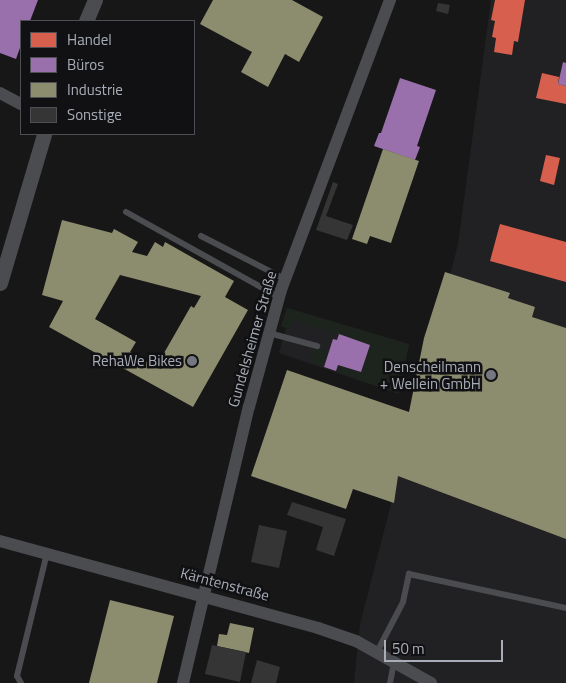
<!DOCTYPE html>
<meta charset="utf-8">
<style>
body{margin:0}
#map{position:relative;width:566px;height:683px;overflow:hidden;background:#171717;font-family:"Titillium Web",sans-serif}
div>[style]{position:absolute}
.built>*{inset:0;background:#212123}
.green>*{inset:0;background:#1d241e}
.shops>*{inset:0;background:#d6604d}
.offices>*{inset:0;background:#9970ab}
.industry>*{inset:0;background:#8c8c6e}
.building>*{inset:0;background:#353536}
.service>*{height:6px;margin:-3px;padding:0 3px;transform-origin:3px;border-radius:3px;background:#4b4c50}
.minor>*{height:12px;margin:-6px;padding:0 6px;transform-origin:6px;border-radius:6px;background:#4b4c50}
.tertiary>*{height:15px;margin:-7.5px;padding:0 7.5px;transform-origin:7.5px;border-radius:7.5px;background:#4b4c50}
.dots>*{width:14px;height:14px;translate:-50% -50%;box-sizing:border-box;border:2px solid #111113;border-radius:50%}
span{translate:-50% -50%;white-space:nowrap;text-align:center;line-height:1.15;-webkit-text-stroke:5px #111113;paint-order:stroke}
.street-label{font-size:15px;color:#a8adb8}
.poi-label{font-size:15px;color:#a8adb8}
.right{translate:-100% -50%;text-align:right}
.legend{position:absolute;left:20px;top:20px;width:175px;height:115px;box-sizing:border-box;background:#111113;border:1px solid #4d4f55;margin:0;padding:6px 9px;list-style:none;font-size:15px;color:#a8adb8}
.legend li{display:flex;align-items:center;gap:10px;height:25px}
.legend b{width:25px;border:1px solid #4d4f55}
.scale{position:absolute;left:384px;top:640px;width:119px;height:22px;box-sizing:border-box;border:2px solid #a8adb8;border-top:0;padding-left:6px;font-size:15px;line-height:18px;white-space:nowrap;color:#a8adb8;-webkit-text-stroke:4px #111113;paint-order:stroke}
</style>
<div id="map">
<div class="built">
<i style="clip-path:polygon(491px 0,566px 0,566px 683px,354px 683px,360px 624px,458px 244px)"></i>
<i style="clip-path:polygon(287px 308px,409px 344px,399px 394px,279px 353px,286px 328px,281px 326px)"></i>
</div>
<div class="green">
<i style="clip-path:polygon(287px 308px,409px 344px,399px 394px,336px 371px,338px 365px,361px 372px,370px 345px,293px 321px,290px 329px,286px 328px,281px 326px)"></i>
<i style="clip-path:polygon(313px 348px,330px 351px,324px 367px,309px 362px)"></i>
</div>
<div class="shops">
<i style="clip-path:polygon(495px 0,525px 0,518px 42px,514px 41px,512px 55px,494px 52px,496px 38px,492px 37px,495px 21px,491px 20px)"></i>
<i style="clip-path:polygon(542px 73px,559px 77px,558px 84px,566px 86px,566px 104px,536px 98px)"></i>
<i style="clip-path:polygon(546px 155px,560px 158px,554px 185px,540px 181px)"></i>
<i style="clip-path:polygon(500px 224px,566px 242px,566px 282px,490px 261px)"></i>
</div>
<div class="offices">
<i style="clip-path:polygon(0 0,38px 0,30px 21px,21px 21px,21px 45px,16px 59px,0 53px)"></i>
<i style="clip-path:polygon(563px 62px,566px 63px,566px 86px,558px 84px)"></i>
<i style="clip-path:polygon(400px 78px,436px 90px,417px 146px,420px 147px,415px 160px,374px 146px,379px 133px,381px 133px)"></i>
<i style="clip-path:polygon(339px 334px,370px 345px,361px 372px,338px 365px,336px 371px,324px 367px,333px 339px,337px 340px)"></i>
</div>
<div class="industry">
<i style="clip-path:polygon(213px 0,292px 0,323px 17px,299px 62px,285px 54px,268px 87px,241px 72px,252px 52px,200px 24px)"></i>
<i style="clip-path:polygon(383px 149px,419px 161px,391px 243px,370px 236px,367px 244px,352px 239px)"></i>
<i style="clip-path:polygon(evenodd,62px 220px,112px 233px,114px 229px,138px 242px,132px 252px,147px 256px,155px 242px,163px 247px,165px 242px,234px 281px,225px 297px,248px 310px,193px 407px,49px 327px,63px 301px,42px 295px,62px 220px,120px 275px,201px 296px,194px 308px,191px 306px,156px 367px,130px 352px,136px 342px,95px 319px,120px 275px)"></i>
<i style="clip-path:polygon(445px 272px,510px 293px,508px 298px,535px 307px,532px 317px,566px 328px,566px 539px,398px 476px,394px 503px,353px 489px,346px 509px,251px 476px,287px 370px,409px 412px,424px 338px)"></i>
<i style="clip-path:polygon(110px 600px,174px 616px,157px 683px,89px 683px)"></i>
<i style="clip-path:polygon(230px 623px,254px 628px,249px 653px,217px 646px,219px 634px,227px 635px)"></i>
</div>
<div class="building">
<i style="clip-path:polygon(438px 3px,450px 5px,448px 14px,436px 11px)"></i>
<i style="clip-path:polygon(333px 182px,338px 184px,326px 216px,353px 225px,347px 240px,316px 230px)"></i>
<i style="clip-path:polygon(292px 502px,346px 519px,334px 556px,316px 550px,323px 527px,287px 515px)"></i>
<i style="clip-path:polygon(259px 525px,287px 531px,279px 568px,251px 562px)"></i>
<i style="clip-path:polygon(212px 645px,246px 652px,240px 682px,205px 674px)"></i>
<i style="clip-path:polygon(257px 660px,280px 667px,276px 683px,251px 683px)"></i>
</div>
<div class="service">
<i style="left:126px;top:212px;width:175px;rotate:29.1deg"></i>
<i style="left:201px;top:236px;width:94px;rotate:27.1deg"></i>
<i style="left:269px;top:333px;width:50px;rotate:15.2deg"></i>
<i style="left:377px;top:652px;width:56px;rotate:-62.5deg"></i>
<i style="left:403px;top:602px;width:29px;rotate:-78deg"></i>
<i style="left:409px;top:574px;width:161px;rotate:12.2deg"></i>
<i style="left:21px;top:683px;width:8px;rotate:-120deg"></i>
<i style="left:17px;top:676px;width:127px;rotate:-76.3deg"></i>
<i style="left:390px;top:683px;width:21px;rotate:-79deg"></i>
</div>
<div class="minor">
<i style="left:0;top:93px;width:24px;rotate:28deg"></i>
<i style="left:0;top:541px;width:330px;rotate:15.3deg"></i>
<i style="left:318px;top:628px;width:40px;rotate:18.9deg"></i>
<i style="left:356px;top:641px;width:86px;rotate:29.2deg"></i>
<i style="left:183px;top:683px;width:284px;rotate:-76.6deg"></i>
<i style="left:249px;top:407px;width:121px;rotate:-74.7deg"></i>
<i style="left:281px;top:290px;width:310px;rotate:-69.4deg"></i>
</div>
<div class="tertiary">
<i style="left:86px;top:21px;width:23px;rotate:-67deg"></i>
<i style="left:0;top:283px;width:155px;rotate:-73.5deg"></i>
</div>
<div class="dots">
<i style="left:192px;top:361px;background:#757880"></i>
<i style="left:491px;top:375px;background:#757880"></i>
</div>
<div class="street-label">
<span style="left:252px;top:339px;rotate:-74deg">Gundelsheimer Straße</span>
<span style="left:225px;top:584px;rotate:15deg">Kärntenstraße</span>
</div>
<div class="poi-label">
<span class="right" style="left:182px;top:361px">RehaWe Bikes</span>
<span class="right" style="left:481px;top:375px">Denscheilmann<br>+ Wellein GmbH</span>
</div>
<ul class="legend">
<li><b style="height:14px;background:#d6604d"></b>Handel</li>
<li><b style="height:14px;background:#9970ab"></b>Büros</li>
<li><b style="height:14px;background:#8c8c6e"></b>Industrie</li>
<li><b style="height:14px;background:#353536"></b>Sonstige</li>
</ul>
<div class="scale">50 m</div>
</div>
